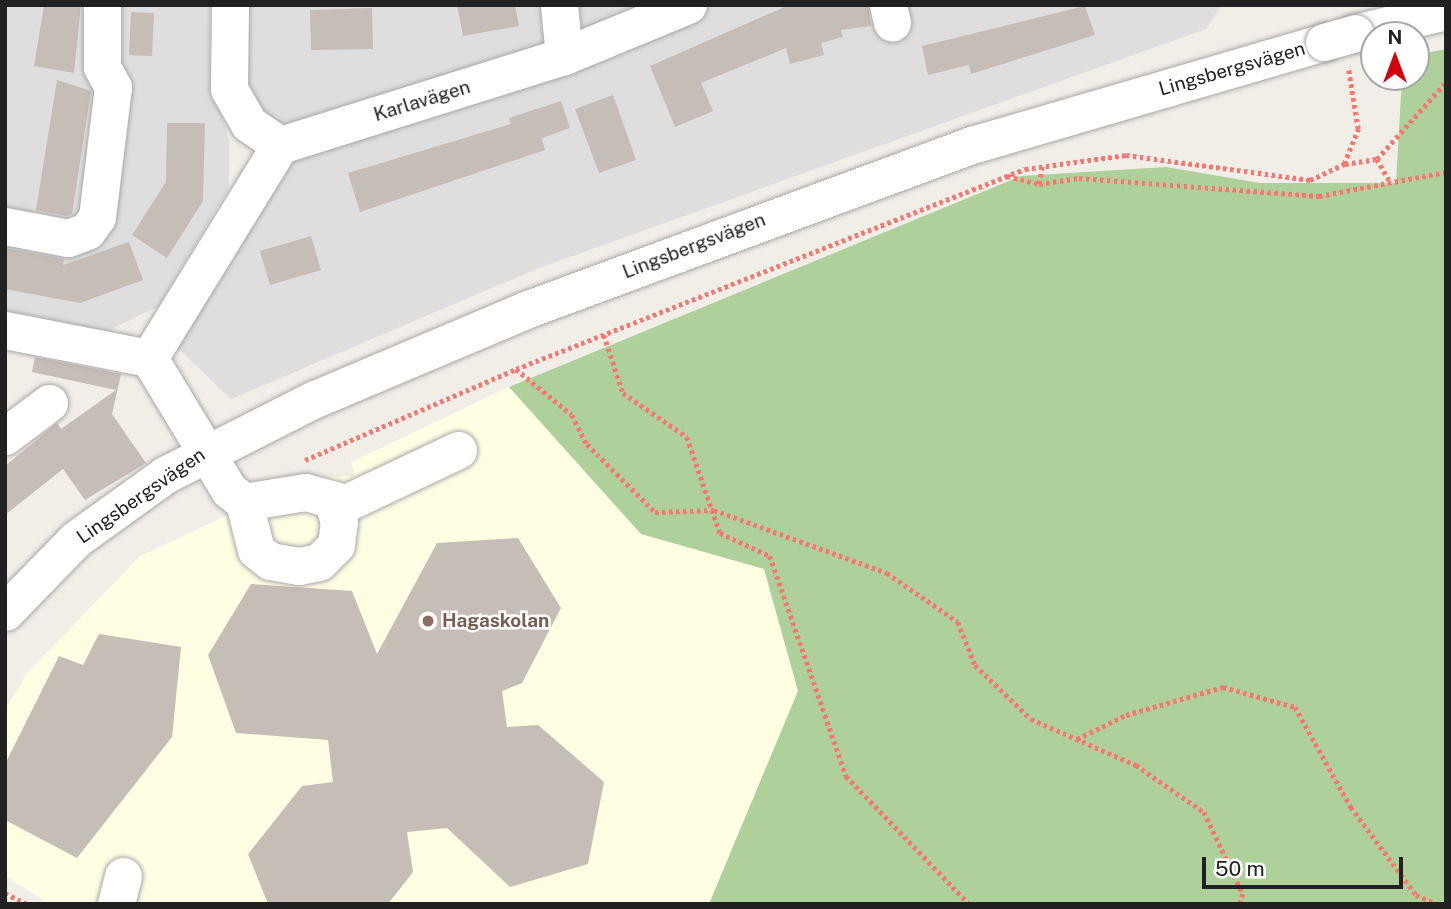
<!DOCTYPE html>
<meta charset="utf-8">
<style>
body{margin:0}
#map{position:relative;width:1451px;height:909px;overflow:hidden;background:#f1ede7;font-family:"Public Sans",sans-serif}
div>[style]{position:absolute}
.residential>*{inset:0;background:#dfdede}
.education>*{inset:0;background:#fffde2}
.forest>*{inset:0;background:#aed19c}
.building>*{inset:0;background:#c6bdb6}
.path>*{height:4.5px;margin-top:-2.25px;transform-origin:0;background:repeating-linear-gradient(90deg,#fb756e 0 3.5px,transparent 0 7px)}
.roads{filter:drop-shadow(0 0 2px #a8a8a8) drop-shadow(0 0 2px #a8a8a8)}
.minor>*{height:37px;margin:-18.5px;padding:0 18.5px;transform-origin:18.5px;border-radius:18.5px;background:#fff}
.bridges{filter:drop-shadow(0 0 2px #a8a8a8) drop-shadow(0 0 2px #a8a8a8)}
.minor-bridge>*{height:37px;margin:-18.5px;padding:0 18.5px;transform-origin:18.5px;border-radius:18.5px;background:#fff}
.dots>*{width:19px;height:19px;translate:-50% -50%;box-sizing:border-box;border:4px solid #fff;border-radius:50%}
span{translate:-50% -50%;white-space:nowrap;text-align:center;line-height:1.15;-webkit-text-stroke:5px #fff;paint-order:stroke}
.street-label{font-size:19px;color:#212121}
.education-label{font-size:19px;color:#785e54;font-weight:700}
.left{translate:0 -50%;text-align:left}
.frame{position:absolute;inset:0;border:7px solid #212121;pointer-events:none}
.north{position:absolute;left:1360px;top:21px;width:70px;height:70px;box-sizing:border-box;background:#fff;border:2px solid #a6a6a6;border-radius:50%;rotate:0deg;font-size:19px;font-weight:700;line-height:28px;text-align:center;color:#212121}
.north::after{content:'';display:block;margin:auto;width:24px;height:32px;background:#d1000b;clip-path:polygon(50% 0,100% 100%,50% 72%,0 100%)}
.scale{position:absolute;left:1202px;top:857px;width:201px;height:32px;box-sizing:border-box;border:4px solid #212121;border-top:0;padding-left:9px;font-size:21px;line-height:24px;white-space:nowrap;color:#212121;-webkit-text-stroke:5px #fff;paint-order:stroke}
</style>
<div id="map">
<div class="residential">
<i style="clip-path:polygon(5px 5px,210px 5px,210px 78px,229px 140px,229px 188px,159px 306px,99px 335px,5px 315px)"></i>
<i style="clip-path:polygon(249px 5px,1222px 5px,1206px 29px,539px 268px,231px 399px,175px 345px,276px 183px,247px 75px)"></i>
</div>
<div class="education">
<i style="clip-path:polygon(509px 387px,641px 534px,764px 569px,799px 691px,709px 904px,49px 904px,5px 876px,5px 710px,27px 673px,140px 556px,309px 477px,355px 476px,351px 462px)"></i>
</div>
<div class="forest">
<i style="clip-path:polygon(1446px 49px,1446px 904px,709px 904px,798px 691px,764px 569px,641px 534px,509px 387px,1021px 176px,1166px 167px,1260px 183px,1396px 183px,1402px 77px,1416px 77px,1416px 55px)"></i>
</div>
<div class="building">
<i style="clip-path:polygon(44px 5px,81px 5px,74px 73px,34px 66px)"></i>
<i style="clip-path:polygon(457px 5px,515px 5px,519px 26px,463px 36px)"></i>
<i style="clip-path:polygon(789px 5px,868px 5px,871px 26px,841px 30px,843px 37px,821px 43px,824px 55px,790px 64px,786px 48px,701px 83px,713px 111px,675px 127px,650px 66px)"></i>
<i style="clip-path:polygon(1085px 6px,1095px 35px,971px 74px,969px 65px,928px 75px,922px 46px)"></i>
<i style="clip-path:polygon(372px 8px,373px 49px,311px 50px,310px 10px)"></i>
<i style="clip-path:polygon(131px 12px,154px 13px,152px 56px,129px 55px)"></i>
<i style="clip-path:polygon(57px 80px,91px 91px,72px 214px,66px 216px,36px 210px)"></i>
<i style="clip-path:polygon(613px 95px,636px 160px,599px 173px,575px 109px)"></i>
<i style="clip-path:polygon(561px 101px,570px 128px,542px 138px,545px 150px,360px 212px,348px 173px,511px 124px,509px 118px)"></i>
<i style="clip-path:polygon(167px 123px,205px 123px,203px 201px,167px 258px,132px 235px,166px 182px)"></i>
<i style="clip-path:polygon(311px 236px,321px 270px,270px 285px,260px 251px)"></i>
<i style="clip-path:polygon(129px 242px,143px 280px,80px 303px,5px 289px,5px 248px,64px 259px,63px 265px)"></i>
<i style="clip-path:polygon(35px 357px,121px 374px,112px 414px,146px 463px,85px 500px,63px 469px,5px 515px,5px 466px,57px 423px,61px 429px,116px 390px,32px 372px)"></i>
<i style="clip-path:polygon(518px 538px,561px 608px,522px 683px,502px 691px,507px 727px,538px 725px,604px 782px,588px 864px,510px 887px,447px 828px,407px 832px,413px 872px,388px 904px,268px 904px,248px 854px,302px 786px,333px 782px,328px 740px,236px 733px,208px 655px,251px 584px,352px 591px,377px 654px,437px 543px)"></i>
<i style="clip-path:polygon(99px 634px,181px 647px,172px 737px,77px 858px,5px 820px,5px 764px,59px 656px,83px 665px)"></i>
</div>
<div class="path">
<i style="left:1377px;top:159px;width:24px;rotate:60deg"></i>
<i style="left:1345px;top:164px;width:32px;rotate:-9deg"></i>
<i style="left:1377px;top:159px;width:103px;rotate:-48.1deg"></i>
<i style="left:1007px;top:176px;width:33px;rotate:14deg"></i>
<i style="left:1039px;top:184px;width:40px;rotate:-8.5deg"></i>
<i style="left:1079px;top:178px;width:241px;rotate:4.3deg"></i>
<i style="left:1319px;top:196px;width:129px;rotate:-10.7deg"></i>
<i style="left:1039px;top:184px;width:19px;rotate:-81deg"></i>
<i style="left:604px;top:335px;width:61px;rotate:71.9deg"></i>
<i style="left:623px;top:393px;width:78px;rotate:34.5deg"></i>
<i style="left:687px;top:437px;width:102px;rotate:71deg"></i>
<i style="left:720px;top:533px;width:55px;rotate:24.7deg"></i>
<i style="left:770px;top:556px;width:233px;rotate:70.9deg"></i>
<i style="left:846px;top:776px;width:178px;rotate:46.1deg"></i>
<i style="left:516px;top:369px;width:72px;rotate:39.4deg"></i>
<i style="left:572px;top:415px;width:33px;rotate:63deg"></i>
<i style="left:587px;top:444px;width:96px;rotate:45deg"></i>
<i style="left:655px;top:512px;width:59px;rotate:-1.9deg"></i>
<i style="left:714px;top:510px;width:184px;rotate:20deg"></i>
<i style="left:887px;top:573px;width:86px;rotate:34.6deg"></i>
<i style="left:958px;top:622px;width:46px;rotate:68.4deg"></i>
<i style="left:975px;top:665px;width:78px;rotate:44deg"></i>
<i style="left:1031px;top:719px;width:115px;rotate:23.7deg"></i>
<i style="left:1136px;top:765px;width:83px;rotate:34.7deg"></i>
<i style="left:1204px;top:812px;width:91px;rotate:64.6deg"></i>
<i style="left:1243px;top:894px;width:10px;rotate:107deg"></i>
<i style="left:305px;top:460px;width:230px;rotate:-23.3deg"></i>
<i style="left:516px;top:369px;width:547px;rotate:-21.45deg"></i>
<i style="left:1025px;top:169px;width:102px;rotate:-7.9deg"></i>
<i style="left:1126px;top:155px;width:186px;rotate:7.7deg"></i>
<i style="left:1310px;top:180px;width:38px;rotate:-25deg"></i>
<i style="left:1344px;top:164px;width:38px;rotate:-68deg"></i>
<i style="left:1358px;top:129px;width:63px;rotate:-99.2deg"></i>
<i style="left:1077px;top:739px;width:55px;rotate:-26.1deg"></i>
<i style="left:1126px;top:715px;width:101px;rotate:-16.1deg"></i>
<i style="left:1223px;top:687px;width:75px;rotate:15.5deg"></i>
<i style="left:1295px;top:707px;width:115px;rotate:60.8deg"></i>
<i style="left:1351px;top:807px;width:109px;rotate:53.5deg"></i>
<i style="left:1416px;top:895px;width:23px;rotate:23deg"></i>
<i style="left:5px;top:893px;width:25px;rotate:27deg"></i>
</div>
<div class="roads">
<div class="minor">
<i style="left:230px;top:5px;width:84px;rotate:90.7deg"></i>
<i style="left:229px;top:89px;width:40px;rotate:60.3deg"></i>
<i style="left:249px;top:124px;width:37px;rotate:34deg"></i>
<i style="left:559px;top:5px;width:51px;rotate:84.4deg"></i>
<i style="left:888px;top:5px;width:18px;rotate:77deg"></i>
<i style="left:1355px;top:33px;width:94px;rotate:-13.6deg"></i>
<i style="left:5px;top:226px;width:64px;rotate:10.8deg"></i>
<i style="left:68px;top:238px;width:20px;rotate:-20deg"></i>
<i style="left:87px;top:231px;width:17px;rotate:-54deg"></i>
<i style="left:97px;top:217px;width:131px;rotate:-83deg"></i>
<i style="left:113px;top:87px;width:23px;rotate:-119deg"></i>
<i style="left:102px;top:67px;width:62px;rotate:-90deg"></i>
<i style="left:5px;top:330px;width:147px;rotate:11deg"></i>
<i style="left:149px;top:358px;width:154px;rotate:58.8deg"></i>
<i style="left:229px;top:490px;width:19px;rotate:39deg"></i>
<i style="left:244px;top:502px;width:62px;rotate:-9.3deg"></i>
<i style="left:305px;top:492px;width:42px;rotate:15deg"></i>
<i style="left:346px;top:503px;width:124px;rotate:-25.3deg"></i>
<i style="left:149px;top:358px;width:250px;rotate:-58.4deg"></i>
<i style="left:280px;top:145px;width:298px;rotate:-17.4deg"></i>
<i style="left:564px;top:56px;width:134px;rotate:-22.4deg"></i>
<i style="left:5px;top:436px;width:55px;rotate:-36.9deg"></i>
<i style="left:244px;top:502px;width:49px;rotate:76deg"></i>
<i style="left:256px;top:550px;width:18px;rotate:38deg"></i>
<i style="left:270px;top:561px;width:29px;rotate:10deg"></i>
<i style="left:299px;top:566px;width:20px;rotate:-11deg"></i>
<i style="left:319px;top:562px;width:24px;rotate:-45deg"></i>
<i style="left:336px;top:545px;width:23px;rotate:-83deg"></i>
<i style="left:339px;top:522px;width:24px;rotate:-107deg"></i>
<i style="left:5px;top:612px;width:102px;rotate:-45.8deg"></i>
<i style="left:76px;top:539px;width:110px;rotate:-35.7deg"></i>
<i style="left:165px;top:475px;width:168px;rotate:-26.9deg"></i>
<i style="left:315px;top:399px;width:231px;rotate:-22.9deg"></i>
<i style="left:528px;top:309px;width:476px;rotate:-20.3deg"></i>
<i style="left:975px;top:144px;width:364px;rotate:-16.3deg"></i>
<i style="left:116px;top:904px;width:29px;rotate:-76deg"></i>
</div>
</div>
<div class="bridges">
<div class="minor-bridge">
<i style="left:1324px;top:42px;width:32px;rotate:-16deg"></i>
</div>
</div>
<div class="dots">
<i style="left:428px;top:621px;background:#8d6e63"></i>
</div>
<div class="street-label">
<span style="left:1232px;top:69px;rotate:-16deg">Lingsbergsvägen</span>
<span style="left:422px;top:101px;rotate:-17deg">Karlavägen</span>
<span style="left:694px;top:246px;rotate:-21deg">Lingsbergsvägen</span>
<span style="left:141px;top:496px;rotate:-35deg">Lingsbergsvägen</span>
</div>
<div class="education-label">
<span class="left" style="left:442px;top:621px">Hagaskolan</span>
</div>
<div class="frame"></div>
<div class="north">N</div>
<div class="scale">50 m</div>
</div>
